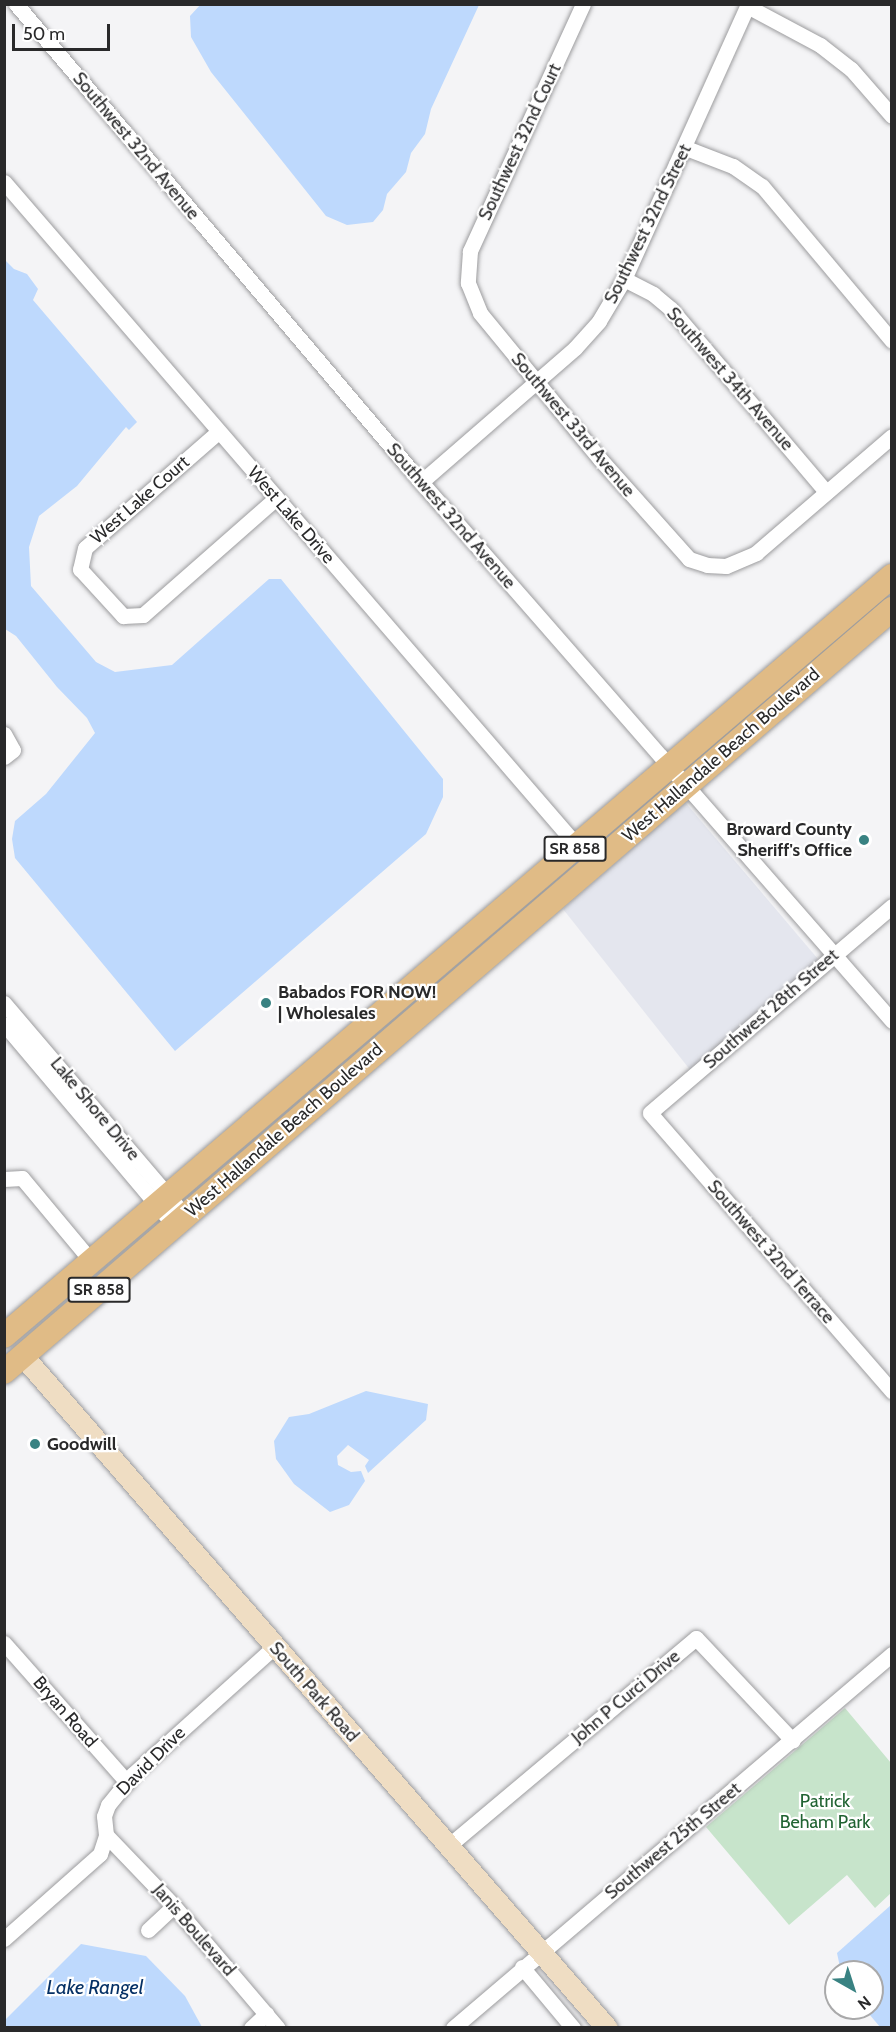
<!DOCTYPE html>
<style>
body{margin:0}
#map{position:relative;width:896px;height:2032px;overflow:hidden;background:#f4f4f6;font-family:Cabin,sans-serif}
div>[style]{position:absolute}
.built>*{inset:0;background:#e4e6ee}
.green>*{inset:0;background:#c7e4cb}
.water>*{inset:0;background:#bed9fd}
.roads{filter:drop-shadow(0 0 2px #9c9c9e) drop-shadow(0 0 2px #9c9c9e)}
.street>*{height:15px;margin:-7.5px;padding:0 7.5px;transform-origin:7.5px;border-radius:7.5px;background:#fff}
.secondary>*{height:21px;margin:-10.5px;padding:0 10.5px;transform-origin:10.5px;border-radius:10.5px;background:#efddc3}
.primary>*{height:24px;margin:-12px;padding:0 12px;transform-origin:12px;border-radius:12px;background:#e0bb86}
.dots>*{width:16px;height:16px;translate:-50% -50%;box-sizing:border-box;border:3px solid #fff;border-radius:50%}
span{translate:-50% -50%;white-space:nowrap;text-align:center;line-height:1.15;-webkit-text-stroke:4.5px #fff;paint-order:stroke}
.shield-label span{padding:2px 4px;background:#fff;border:2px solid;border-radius:4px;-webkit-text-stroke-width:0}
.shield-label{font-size:16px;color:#29292a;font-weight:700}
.street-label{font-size:18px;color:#29292a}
.poi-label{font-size:18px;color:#29292a;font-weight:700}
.right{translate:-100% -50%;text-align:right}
.left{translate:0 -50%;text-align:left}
.park-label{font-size:18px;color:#206332}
.water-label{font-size:20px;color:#053065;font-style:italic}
.frame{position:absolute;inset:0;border:6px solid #29292a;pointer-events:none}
.north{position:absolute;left:824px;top:1960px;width:60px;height:60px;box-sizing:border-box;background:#fff;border:2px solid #a9a9aa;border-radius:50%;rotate:141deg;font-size:16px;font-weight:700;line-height:24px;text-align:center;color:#29292a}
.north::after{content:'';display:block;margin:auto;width:21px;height:27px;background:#398282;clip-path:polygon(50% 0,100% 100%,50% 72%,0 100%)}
.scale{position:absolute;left:12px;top:24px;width:98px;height:27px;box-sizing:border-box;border:3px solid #29292a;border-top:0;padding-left:8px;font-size:18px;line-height:21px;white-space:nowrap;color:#29292a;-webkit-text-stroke:4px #fff;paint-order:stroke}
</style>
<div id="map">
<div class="built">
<i style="clip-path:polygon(685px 802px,818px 959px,691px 1071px,563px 909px)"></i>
</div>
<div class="green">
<i style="clip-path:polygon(845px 1708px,891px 1763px,891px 1893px,875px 1908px,847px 1875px,789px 1925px,706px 1827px)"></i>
</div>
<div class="water">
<i style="clip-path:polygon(201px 4px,479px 4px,479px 5px,431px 109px,425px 134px,411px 153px,406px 172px,387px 194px,383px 210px,373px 222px,347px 225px,326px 216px,211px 72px,191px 37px,190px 16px)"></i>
<i style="clip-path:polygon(4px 259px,14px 269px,27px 274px,38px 289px,33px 300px,137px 422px,129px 430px,126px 427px,77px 486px,39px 516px,29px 547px,31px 586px,96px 662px,115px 672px,172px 665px,269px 579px,281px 579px,443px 779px,443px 797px,426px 834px,175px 1051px,15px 858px,12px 839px,15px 821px,46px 794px,95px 733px,87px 718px,57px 687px,16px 636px,5px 629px)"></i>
<i style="clip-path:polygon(366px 1391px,428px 1404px,426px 1420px,368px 1473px,365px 1466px,369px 1460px,348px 1445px,337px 1456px,338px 1465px,351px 1472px,361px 1471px,365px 1481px,349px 1505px,330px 1512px,294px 1484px,276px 1459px,274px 1441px,289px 1417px,309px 1414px)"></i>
<i style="clip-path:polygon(891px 1905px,891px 2027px,880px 2027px,864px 2008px,872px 2008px,872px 1972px,841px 1972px,837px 1953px)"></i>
<i style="clip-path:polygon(81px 1944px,146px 1956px,185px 1996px,202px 2027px,5px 2027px,5px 2020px)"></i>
</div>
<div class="roads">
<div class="street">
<i style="left:16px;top:4px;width:627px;rotate:49.73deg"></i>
<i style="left:421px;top:482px;width:716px;rotate:48.85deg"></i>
<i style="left:583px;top:4px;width:272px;rotate:114.6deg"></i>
<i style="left:470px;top:251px;width:32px;rotate:94deg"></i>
<i style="left:468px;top:283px;width:32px;rotate:68deg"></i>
<i style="left:480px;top:313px;width:189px;rotate:50.6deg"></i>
<i style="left:600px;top:459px;width:134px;rotate:48.3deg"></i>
<i style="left:689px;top:559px;width:19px;rotate:18deg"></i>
<i style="left:707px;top:565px;width:19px;rotate:3deg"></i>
<i style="left:726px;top:566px;width:33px;rotate:-23deg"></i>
<i style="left:756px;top:553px;width:179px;rotate:-40.7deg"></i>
<i style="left:747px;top:6px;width:83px;rotate:28.1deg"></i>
<i style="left:820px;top:45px;width:39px;rotate:38deg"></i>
<i style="left:851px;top:69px;width:62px;rotate:48.9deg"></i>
<i style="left:686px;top:148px;width:50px;rotate:21deg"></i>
<i style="left:733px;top:166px;width:35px;rotate:35deg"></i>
<i style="left:762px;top:186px;width:202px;rotate:50deg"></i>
<i style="left:4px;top:182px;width:878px;rotate:49.2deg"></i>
<i style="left:624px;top:279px;width:33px;rotate:27deg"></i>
<i style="left:653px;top:294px;width:23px;rotate:40deg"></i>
<i style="left:671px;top:309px;width:240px;rotate:49.7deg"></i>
<i style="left:218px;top:432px;width:176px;rotate:138.9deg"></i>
<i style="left:85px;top:548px;width:22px;rotate:103deg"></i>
<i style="left:80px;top:569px;width:64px;rotate:47.5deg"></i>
<i style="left:123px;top:616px;width:20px;rotate:-3deg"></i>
<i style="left:143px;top:615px;width:177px;rotate:-41.3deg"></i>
<i style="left:421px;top:482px;width:204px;rotate:-41deg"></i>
<i style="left:575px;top:348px;width:36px;rotate:-48deg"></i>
<i style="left:599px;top:321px;width:49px;rotate:-59.2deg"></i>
<i style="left:624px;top:279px;width:302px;rotate:-65.7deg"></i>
<i style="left:4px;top:734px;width:18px;rotate:61deg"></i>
<i style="left:13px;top:750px;width:11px;rotate:142deg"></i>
<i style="left:892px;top:906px;width:318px;rotate:139.5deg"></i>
<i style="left:650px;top:1113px;width:369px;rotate:49deg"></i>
<i style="left:4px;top:1003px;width:280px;rotate:49.6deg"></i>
<i style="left:4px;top:1024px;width:263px;rotate:49.8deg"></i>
<i style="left:4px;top:1179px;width:18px;rotate:-3deg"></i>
<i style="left:22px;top:1178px;width:109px;rotate:50.2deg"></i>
<i style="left:4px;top:1643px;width:186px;rotate:48.5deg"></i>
<i style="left:106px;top:1835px;width:98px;rotate:46.2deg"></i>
<i style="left:174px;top:1906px;width:160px;rotate:49.6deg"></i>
<i style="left:447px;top:1847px;width:325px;rotate:-40deg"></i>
<i style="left:696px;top:1638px;width:141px;rotate:46.7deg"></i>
<i style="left:148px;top:1930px;width:35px;rotate:-43deg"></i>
<i style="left:4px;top:1939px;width:128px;rotate:-41.5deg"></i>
<i style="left:100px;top:1854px;width:20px;rotate:-72deg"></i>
<i style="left:106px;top:1835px;width:19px;rotate:-96deg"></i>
<i style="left:104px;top:1816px;width:12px;rotate:-70deg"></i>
<i style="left:108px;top:1805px;width:40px;rotate:-51deg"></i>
<i style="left:133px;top:1774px;width:191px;rotate:-42deg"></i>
<i style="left:522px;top:1967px;width:80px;rotate:50.1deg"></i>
<i style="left:251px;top:2028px;width:21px;rotate:-43deg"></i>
<i style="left:453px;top:2028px;width:577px;rotate:-40.43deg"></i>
</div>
<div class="secondary">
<i style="left:23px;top:1356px;width:890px;rotate:49.01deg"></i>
</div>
<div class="primary">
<i style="left:4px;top:1336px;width:1169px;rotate:-40.56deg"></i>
<i style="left:4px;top:1372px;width:1171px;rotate:-40.67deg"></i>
</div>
</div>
<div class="dots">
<i style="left:864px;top:840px;background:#398282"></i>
<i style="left:266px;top:1003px;background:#398282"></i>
<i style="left:35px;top:1444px;background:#398282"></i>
</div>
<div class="shield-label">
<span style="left:575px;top:849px">SR 858</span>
<span style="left:99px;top:1290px">SR 858</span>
</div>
<div class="street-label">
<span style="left:520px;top:142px;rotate:-65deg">Southwest 32nd Court</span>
<span style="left:136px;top:146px;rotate:50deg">Southwest 32nd Avenue</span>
<span style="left:648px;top:224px;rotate:-64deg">Southwest 32nd Street</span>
<span style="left:730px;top:379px;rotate:49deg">Southwest 34th Avenue</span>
<span style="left:573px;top:425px;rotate:50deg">Southwest 33rd Avenue</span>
<span style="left:140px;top:500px;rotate:-41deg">West Lake Court</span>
<span style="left:291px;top:515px;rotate:49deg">West Lake Drive</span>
<span style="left:451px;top:516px;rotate:49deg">Southwest 32nd Avenue</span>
<span style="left:721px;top:755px;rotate:-41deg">West Hallandale Beach Boulevard</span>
<span style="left:771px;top:1009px;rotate:-41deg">Southwest 28th Street</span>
<span style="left:95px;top:1109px;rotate:50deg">Lake Shore Drive</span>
<span style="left:284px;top:1130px;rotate:-41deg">West Hallandale Beach Boulevard</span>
<span style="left:771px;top:1252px;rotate:49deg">Southwest 32nd Terrace</span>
<span style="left:314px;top:1692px;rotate:49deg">South Park Road</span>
<span style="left:626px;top:1697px;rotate:-40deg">John P Curci Drive</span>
<span style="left:65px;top:1712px;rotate:49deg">Bryan Road</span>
<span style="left:151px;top:1761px;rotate:-45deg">David Drive</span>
<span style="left:673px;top:1841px;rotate:-40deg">Southwest 25th Street</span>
<span style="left:194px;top:1930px;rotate:49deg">Janis Boulevard</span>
</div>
<div class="poi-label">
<span class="right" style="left:852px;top:840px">Broward County<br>Sheriff's Office</span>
<span class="left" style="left:278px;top:1003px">Babados FOR NOW!<br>| Wholesales</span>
<span class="left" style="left:47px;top:1444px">Goodwill</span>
</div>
<div class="park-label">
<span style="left:825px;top:1812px">Patrick<br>Beham Park</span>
</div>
<div class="water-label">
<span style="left:95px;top:1987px">Lake Rangel</span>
</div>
<div class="frame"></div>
<div class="north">N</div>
<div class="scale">50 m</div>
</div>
